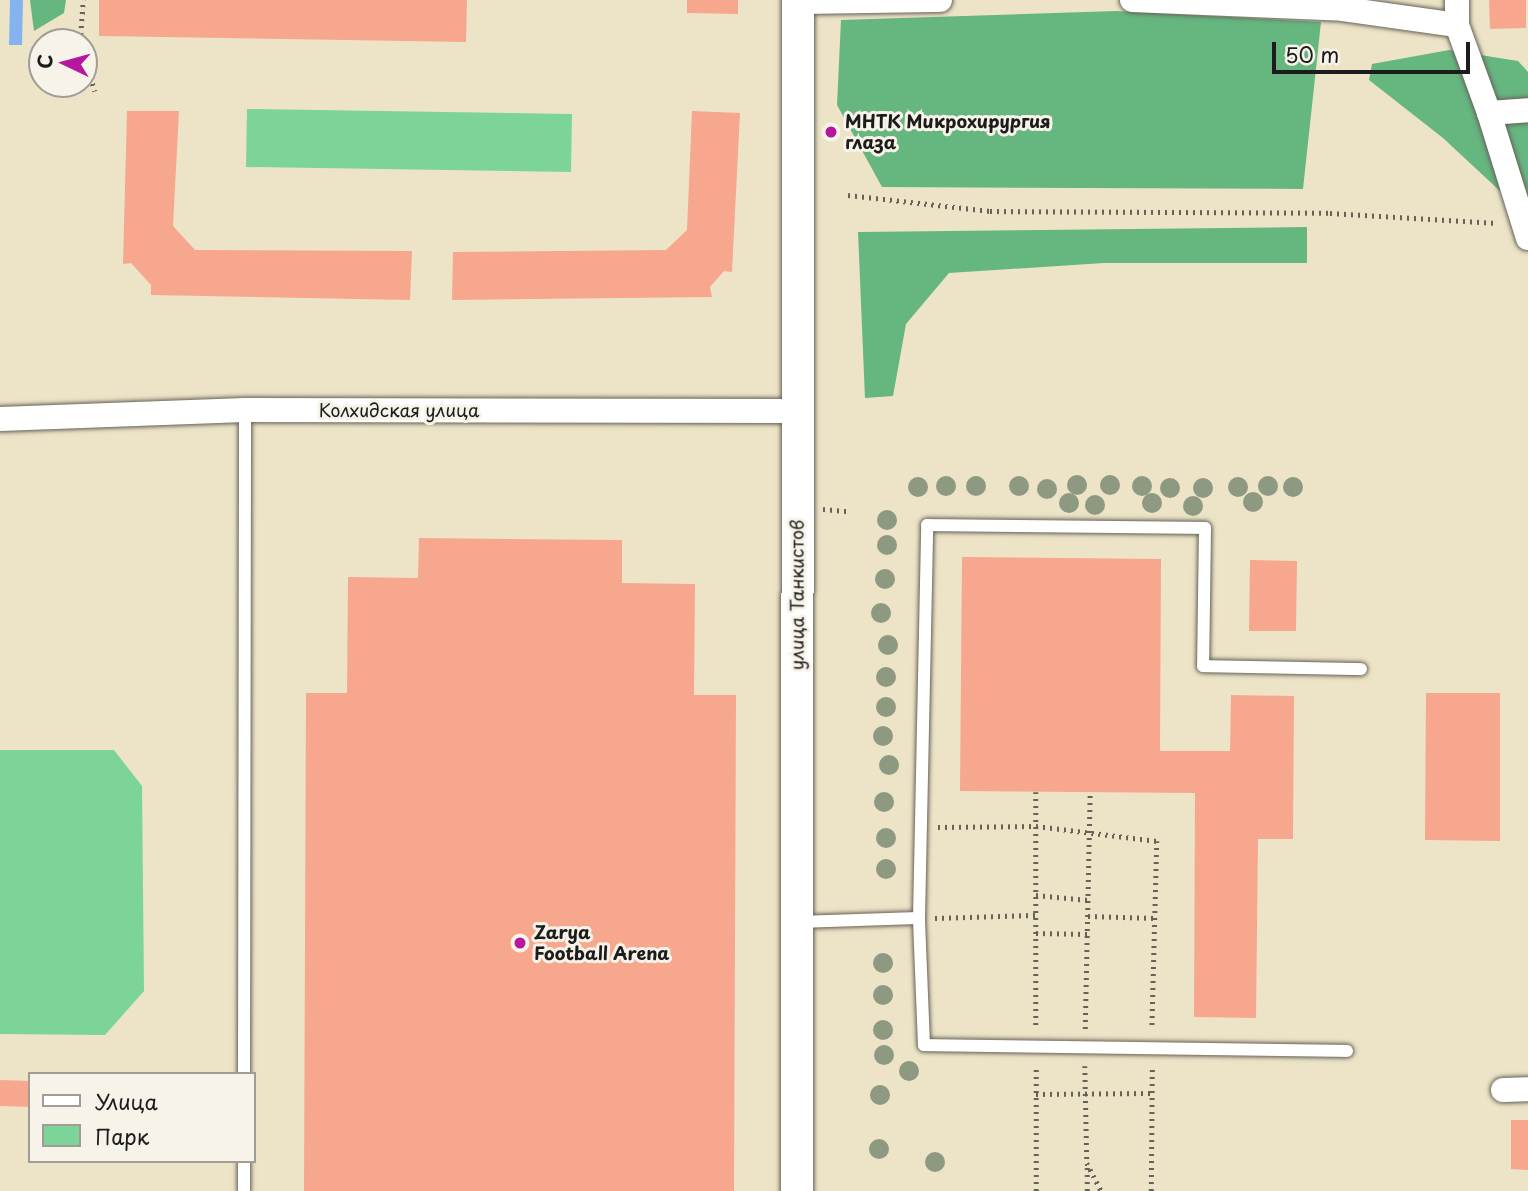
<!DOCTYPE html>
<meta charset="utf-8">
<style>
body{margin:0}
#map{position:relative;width:1528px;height:1191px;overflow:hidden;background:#ede4c7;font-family:"Playpen Sans",sans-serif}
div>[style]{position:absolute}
.green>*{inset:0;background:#7dd498}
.forest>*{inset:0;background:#66b680}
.water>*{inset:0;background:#83b4ef}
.building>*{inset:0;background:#f7a78d}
.path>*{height:4.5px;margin-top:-2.25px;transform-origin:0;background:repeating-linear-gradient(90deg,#656258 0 2px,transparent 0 7px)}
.roads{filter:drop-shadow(0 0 2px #656258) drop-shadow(0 0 2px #656258)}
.service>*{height:12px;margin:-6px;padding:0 6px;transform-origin:6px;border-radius:6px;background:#fff}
.minor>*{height:24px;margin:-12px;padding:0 12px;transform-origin:12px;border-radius:12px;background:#fff}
.tertiary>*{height:32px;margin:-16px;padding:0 16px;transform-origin:16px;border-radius:16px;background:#fff}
.trees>*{width:20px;height:20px;margin:-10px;border-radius:50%;background:#8d9981}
.dots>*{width:19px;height:19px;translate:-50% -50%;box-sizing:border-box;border:4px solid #f7f3e8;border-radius:50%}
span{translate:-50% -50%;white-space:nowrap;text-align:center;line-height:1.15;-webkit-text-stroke:6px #f7f3e8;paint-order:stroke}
.poi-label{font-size:18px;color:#1c1c1c;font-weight:700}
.left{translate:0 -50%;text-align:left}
.street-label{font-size:18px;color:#1c1c1c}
.legend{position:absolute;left:28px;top:1072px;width:228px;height:91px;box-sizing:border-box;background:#f7f3e8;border:2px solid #9f9d96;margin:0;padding:9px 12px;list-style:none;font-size:21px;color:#1c1c1c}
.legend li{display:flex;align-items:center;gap:14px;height:35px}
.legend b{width:35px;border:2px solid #9f9d96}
.north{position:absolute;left:28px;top:28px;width:70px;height:70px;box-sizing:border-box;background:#f7f3e8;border:2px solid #9f9d96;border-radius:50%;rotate:275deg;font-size:19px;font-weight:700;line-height:28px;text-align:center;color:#1c1c1c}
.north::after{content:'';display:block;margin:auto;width:24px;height:32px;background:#b5179e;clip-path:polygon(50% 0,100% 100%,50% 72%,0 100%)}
.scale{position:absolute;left:1272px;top:42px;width:198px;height:32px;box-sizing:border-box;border:4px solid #1c1c1c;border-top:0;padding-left:9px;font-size:21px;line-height:24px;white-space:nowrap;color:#1c1c1c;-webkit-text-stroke:5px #f7f3e8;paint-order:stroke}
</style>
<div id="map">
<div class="green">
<i style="clip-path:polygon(247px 109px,572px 114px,571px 172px,246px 167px)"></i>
<i style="clip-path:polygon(0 750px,114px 750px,142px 786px,144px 991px,105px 1035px,0 1034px)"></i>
</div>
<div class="forest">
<i style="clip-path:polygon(30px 0,66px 0,64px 13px,34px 31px)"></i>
<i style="clip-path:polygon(1116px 11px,1321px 22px,1303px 189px,882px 187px,837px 105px,841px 20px)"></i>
<i style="clip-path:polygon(1449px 50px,1518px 61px,1528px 72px,1528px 217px,1443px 138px,1369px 80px,1372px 64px)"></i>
<i style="clip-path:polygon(1307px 227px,1307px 263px,1104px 263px,949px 273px,906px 324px,893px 396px,865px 398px,858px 232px)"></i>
</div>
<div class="water">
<i style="clip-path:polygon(10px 0,23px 0,22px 45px,9px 45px)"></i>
</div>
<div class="building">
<i style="clip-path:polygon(99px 0,467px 0,466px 42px,99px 36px)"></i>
<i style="clip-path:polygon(687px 0,738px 0,738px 14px,687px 13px)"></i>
<i style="clip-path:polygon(1489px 0,1526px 0,1526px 28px,1490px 29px)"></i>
<i style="clip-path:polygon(127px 111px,179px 111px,173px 226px,195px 250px,412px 251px,410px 300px,151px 295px,151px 285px,131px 263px,123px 264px)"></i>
<i style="clip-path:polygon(692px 111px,740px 113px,732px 272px,724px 271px,710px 287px,712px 297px,452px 300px,453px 252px,666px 250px,687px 230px)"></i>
<i style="clip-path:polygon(419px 538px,622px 540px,622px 583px,695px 584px,694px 695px,736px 695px,734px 1191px,304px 1191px,306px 693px,347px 693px,348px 577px,418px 578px)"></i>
<i style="clip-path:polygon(962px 557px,1161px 559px,1160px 751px,1230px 751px,1231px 695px,1294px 696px,1293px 839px,1258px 839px,1256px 1018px,1194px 1017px,1195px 793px,960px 791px)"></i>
<i style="clip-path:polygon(1250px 560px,1297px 561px,1296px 631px,1249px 631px)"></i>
<i style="clip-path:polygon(1426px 693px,1500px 693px,1500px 841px,1425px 840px)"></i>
<i style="clip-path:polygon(0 1080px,30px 1081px,30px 1107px,0 1106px)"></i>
<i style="clip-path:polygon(1511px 1120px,1528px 1120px,1528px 1170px,1511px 1169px)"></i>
</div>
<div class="path">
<i style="left:80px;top:42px;width:42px;rotate:-85.9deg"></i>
<i style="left:84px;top:57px;width:36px;rotate:72deg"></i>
<i style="left:848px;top:195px;width:143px;rotate:6.4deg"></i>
<i style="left:990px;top:211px;width:340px;rotate:0.3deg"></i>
<i style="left:1330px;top:213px;width:167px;rotate:3.4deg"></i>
<i style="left:823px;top:509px;width:25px;rotate:5deg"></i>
<i style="left:1036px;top:792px;width:237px;rotate:90deg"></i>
<i style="left:938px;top:827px;width:98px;rotate:-0.6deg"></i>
<i style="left:1036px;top:826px;width:122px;rotate:7.1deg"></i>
<i style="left:1157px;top:841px;width:188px;rotate:91.5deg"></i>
<i style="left:1036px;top:895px;width:52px;rotate:5.5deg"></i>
<i style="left:1088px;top:916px;width:67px;rotate:1.7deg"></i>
<i style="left:935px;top:918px;width:101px;rotate:-1.7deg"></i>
<i style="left:1036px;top:933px;width:51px;rotate:1.1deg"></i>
<i style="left:1085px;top:1029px;width:237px;rotate:-88.8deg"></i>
<i style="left:1085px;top:1066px;width:97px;rotate:88.8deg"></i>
<i style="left:1087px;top:1163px;width:31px;rotate:63deg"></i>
<i style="left:1036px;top:1094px;width:116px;rotate:-0.5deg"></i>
<i style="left:1036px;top:1191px;width:125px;rotate:-90deg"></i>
<i style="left:1087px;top:1191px;width:27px;rotate:-90deg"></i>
<i style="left:1151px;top:1191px;width:125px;rotate:-89.5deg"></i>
</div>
<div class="roads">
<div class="service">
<i style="left:797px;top:922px;width:122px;rotate:-1.9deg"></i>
<i style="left:1347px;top:1051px;width:423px;rotate:-179.2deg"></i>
<i style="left:924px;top:1045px;width:127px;rotate:-92.3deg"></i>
<i style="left:919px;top:918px;width:393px;rotate:-88.8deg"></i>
<i style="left:927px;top:525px;width:278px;rotate:0.6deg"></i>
<i style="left:1205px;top:528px;width:138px;rotate:90.8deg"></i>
<i style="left:1203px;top:666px;width:158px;rotate:1.1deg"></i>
<i style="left:244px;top:1074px;width:664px;rotate:-89.91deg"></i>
<i style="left:244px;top:1191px;width:30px;rotate:-90deg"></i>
</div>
<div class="minor">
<i style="left:1132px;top:0;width:211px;rotate:2.4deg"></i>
<i style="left:1343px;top:9px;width:115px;rotate:8deg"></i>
<i style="left:1457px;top:0;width:25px;rotate:90deg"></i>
<i style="left:1457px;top:25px;width:94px;rotate:70deg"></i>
<i style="left:1489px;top:113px;width:131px;rotate:72.7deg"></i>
<i style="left:798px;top:2px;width:142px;rotate:-0.8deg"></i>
<i style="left:1489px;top:113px;width:39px;rotate:-4deg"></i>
<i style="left:0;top:419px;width:245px;rotate:-2.1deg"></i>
<i style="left:245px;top:410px;width:552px;rotate:0.1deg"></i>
<i style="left:1503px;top:1090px;width:25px;rotate:-2deg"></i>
</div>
<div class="tertiary">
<i style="left:797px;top:1191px;width:1191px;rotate:-89.95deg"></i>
</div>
</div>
<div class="trees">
<i style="left:1077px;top:485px"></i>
<i style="left:1110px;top:485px"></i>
<i style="left:946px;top:486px"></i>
<i style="left:976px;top:486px"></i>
<i style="left:1019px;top:486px"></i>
<i style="left:1142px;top:486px"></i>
<i style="left:1268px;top:486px"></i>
<i style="left:918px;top:487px"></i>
<i style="left:1238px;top:487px"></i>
<i style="left:1293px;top:487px"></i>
<i style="left:1170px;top:488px"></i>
<i style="left:1203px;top:488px"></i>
<i style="left:1047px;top:489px"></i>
<i style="left:1253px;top:502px"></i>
<i style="left:1069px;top:503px"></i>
<i style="left:1152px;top:503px"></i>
<i style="left:1095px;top:505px"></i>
<i style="left:1193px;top:506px"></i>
<i style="left:887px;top:520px"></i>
<i style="left:887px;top:545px"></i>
<i style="left:885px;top:579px"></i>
<i style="left:881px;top:613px"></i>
<i style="left:888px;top:645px"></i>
<i style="left:886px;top:677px"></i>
<i style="left:886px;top:707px"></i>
<i style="left:883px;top:736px"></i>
<i style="left:889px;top:765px"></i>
<i style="left:884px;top:802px"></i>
<i style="left:886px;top:838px"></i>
<i style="left:886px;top:869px"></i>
<i style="left:883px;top:963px"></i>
<i style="left:883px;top:995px"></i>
<i style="left:883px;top:1030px"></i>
<i style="left:884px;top:1055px"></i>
<i style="left:909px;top:1071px"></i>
<i style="left:880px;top:1095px"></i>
<i style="left:879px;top:1149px"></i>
<i style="left:935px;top:1162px"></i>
</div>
<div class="dots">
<i style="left:831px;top:132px;background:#b5179e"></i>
<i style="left:520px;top:943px;background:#b5179e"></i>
</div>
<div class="poi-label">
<span class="left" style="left:845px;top:132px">МНТК Микрохирургия<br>глаза</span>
<span class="left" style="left:534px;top:943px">Zarya<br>Football Arena</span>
</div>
<div class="street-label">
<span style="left:399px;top:410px">Колхидская улица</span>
<span style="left:797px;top:595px;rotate:-90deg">улица Танкистов</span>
</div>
<ul class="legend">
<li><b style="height:9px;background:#fff"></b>Улица</li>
<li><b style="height:19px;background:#7dd498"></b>Парк</li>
</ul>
<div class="north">С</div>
<div class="scale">50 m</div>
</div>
